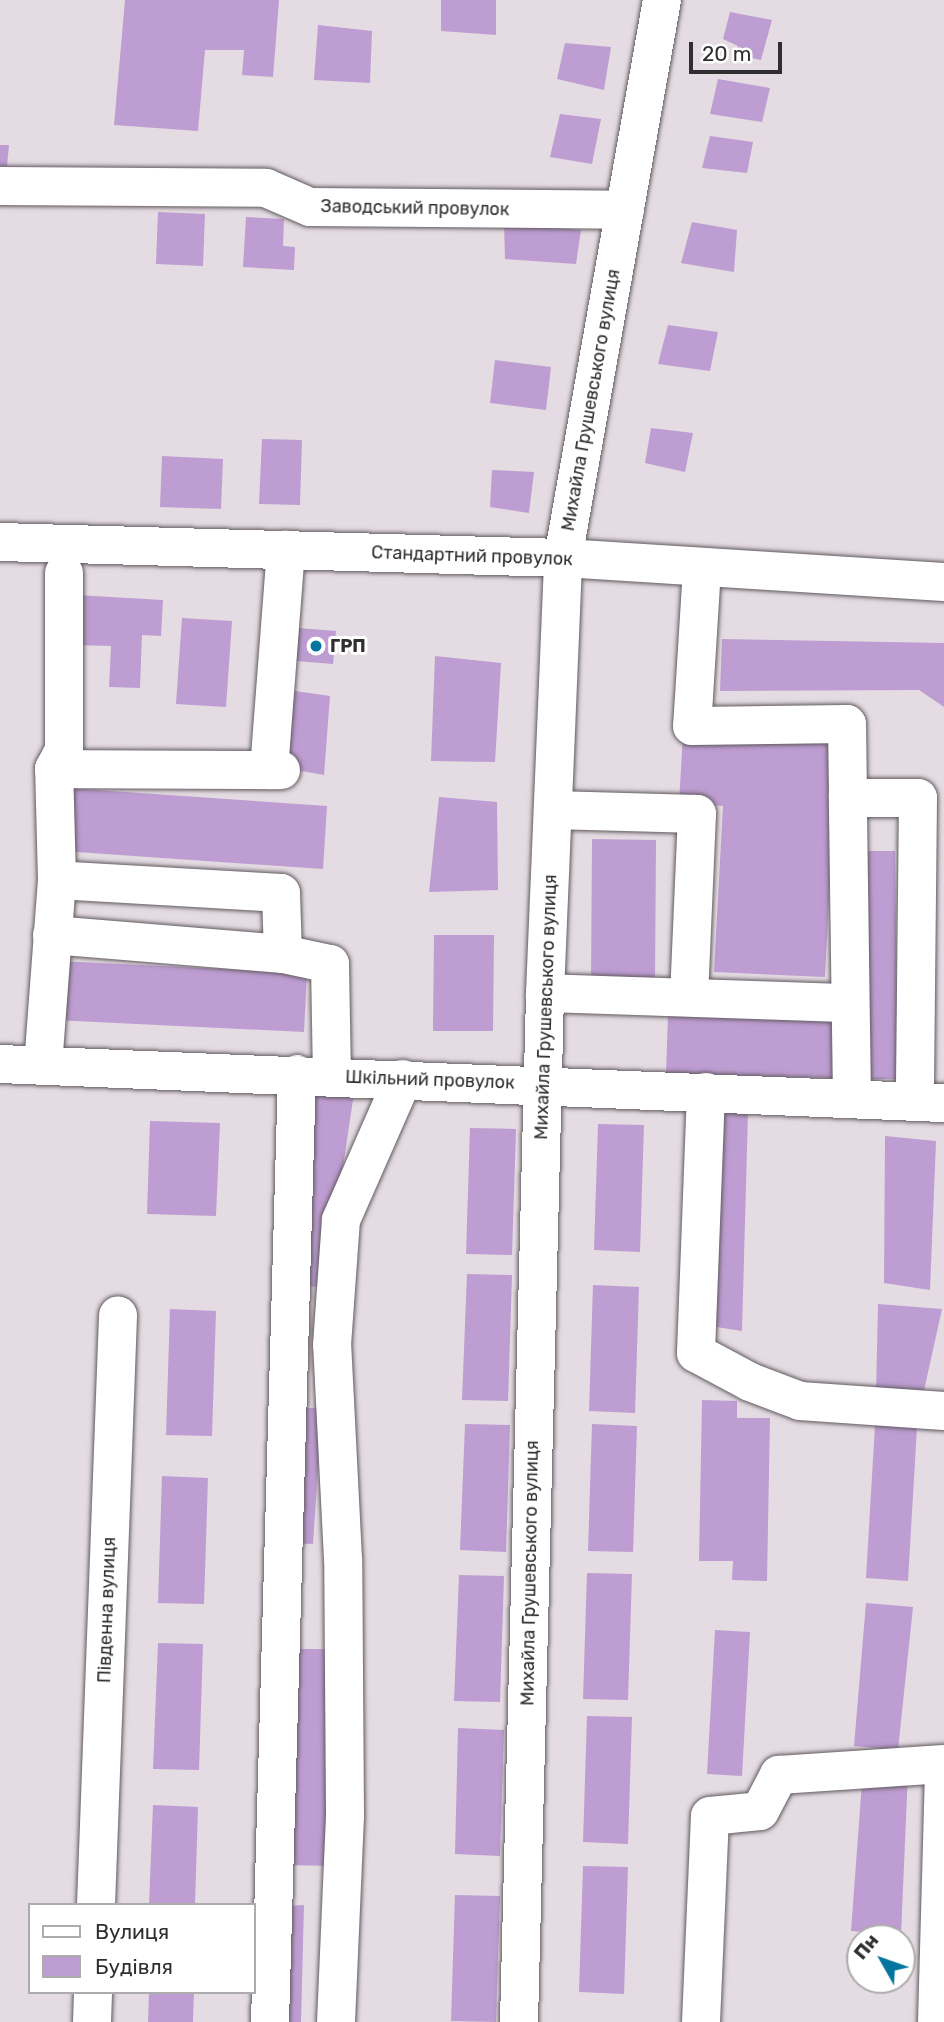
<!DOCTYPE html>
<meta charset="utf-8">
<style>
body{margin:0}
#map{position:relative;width:944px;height:2022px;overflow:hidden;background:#e4dce2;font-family:Rubik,sans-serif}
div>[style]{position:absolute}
.building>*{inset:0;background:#be9dd2}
.roads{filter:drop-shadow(0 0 2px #615a60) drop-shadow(0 0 2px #615a60)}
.minor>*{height:38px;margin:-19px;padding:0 19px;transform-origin:19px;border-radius:19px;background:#fff}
.dots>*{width:19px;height:19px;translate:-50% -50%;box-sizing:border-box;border:4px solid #fff;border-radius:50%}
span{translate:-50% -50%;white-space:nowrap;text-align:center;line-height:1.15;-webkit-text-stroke:6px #fff;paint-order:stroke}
.street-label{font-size:18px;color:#312e30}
.poi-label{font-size:18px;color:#312e30;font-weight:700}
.left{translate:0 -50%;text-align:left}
.legend{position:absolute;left:28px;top:1903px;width:228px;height:91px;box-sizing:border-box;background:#fff;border:2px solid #adabac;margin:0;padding:9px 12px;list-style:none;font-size:21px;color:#312e30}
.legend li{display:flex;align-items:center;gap:14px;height:35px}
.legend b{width:35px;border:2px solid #adabac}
.north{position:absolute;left:846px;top:1924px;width:70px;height:70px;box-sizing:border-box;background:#fff;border:2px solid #adabac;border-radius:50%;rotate:310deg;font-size:19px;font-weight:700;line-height:28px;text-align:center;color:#312e30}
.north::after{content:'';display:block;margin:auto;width:24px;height:32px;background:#04759f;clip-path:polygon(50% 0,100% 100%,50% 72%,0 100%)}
.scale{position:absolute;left:689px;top:42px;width:93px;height:32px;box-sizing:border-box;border:4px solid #312e30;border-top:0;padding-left:9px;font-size:21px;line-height:24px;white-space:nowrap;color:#312e30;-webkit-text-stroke:5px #fff;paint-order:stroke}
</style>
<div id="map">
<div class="building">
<i style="clip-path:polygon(125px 0,279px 0,273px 77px,242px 75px,244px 50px,205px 50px,198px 131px,114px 125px)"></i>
<i style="clip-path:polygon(441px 0,496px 0,496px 35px,441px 31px)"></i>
<i style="clip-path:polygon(730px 12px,772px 20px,761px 60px,735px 55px,738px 46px,723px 39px)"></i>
<i style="clip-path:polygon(318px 25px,372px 31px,370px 83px,314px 80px)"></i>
<i style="clip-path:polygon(565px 43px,611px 47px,604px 90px,557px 79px)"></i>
<i style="clip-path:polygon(718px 79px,770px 88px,762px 122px,710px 114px)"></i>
<i style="clip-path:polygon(560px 114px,601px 119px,592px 164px,550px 157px)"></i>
<i style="clip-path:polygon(710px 136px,753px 142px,747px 173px,702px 168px)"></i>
<i style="clip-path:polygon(0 145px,9px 145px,7px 166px,0 166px)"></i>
<i style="clip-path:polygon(158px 212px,205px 214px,203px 266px,156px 264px)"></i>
<i style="clip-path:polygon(246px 217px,284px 219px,283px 246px,295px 247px,294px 270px,243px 267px)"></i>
<i style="clip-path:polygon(692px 222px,737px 230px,734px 272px,681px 263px)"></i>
<i style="clip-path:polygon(504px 223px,581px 230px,576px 264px,505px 259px)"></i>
<i style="clip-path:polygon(668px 325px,718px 332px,710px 371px,658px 364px)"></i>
<i style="clip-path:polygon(495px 360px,551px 367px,546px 410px,490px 403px)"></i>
<i style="clip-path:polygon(651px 428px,693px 433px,685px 472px,645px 463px)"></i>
<i style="clip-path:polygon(262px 439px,302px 440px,300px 505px,259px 504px)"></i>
<i style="clip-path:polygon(162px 456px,223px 459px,221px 509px,160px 507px)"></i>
<i style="clip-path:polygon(492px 470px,534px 472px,529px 513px,490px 507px)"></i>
<i style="clip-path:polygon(76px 595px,163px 600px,161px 636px,142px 635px,140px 688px,109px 687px,111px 646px,74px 645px)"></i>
<i style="clip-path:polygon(182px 618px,232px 621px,226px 707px,176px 704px)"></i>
<i style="clip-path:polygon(298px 628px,336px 631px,333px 664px,296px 661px)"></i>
<i style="clip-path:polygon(722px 639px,944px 643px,944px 707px,919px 690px,720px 691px)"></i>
<i style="clip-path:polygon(435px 656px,501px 663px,495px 762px,431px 761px)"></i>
<i style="clip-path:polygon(288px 690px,330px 696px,324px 775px,290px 769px)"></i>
<i style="clip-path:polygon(683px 734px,837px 741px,825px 977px,714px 972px,723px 806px,679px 803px)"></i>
<i style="clip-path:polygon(67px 788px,327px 806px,323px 869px,62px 851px)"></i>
<i style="clip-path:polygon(439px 797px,497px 802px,498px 890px,429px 892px)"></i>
<i style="clip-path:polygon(592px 839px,656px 840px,655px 983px,591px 983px)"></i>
<i style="clip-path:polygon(859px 851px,895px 851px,898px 1079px,862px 1079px)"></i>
<i style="clip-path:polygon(434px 935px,494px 935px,493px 1031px,433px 1031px)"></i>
<i style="clip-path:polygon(58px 961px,307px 973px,304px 1032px,54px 1020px)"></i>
<i style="clip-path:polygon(668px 1015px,834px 1020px,833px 1078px,666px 1074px)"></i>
<i style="clip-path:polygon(314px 1092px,354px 1093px,325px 1287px,299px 1286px)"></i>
<i style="clip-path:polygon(718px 1110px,748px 1112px,742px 1331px,710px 1326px)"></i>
<i style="clip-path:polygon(150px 1121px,220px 1123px,216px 1216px,147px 1214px)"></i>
<i style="clip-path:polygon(598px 1124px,644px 1125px,640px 1252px,594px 1250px)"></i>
<i style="clip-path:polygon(470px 1128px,516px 1129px,512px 1255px,466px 1254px)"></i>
<i style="clip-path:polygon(885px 1136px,936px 1141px,930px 1290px,884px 1283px)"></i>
<i style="clip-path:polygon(467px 1274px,512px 1275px,508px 1401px,462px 1400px)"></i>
<i style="clip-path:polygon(593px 1285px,639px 1287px,635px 1413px,589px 1411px)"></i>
<i style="clip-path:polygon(878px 1304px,942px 1309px,923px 1395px,876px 1394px)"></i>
<i style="clip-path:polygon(170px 1309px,216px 1311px,212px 1436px,166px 1435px)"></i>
<i style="clip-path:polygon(702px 1400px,737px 1401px,737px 1418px,770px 1418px,767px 1581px,732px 1580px,733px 1561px,699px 1561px)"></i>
<i style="clip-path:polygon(294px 1408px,322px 1408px,313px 1544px,290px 1543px)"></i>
<i style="clip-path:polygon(465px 1424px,510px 1425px,506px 1552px,460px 1550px)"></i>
<i style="clip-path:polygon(592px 1424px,637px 1426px,633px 1552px,588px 1551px)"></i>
<i style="clip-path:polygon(875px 1425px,917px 1427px,908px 1581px,866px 1578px)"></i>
<i style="clip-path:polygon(162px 1476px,208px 1478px,204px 1604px,158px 1603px)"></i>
<i style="clip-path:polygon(587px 1573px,632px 1574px,628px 1700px,583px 1699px)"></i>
<i style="clip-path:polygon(459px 1575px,504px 1576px,500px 1702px,454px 1701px)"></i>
<i style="clip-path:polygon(866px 1603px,913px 1607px,898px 1750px,854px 1746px)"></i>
<i style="clip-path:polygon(715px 1630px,750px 1632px,742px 1776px,707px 1774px)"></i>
<i style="clip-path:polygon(158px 1643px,203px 1644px,199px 1770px,153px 1769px)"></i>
<i style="clip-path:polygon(287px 1649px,334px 1649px,335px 1866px,282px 1865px)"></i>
<i style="clip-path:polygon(587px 1716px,632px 1717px,628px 1844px,583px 1842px)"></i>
<i style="clip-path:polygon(458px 1728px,504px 1730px,500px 1856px,455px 1854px)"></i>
<i style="clip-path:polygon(863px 1769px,908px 1772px,901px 1935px,851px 1931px)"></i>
<i style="clip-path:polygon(153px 1805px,198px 1807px,195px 1905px,149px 1905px)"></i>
<i style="clip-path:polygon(583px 1866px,628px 1867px,624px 1994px,579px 1992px)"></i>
<i style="clip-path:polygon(455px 1895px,500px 1896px,496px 2022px,451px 2021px)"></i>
<i style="clip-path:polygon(304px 1905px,301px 2022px,279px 2022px,285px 1906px)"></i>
<i style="clip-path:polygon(149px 1992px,194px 1992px,193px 2022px,148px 2022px)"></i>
</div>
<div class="roads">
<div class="minor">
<i style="left:0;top:186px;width:266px;rotate:0.4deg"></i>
<i style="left:266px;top:188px;width:48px;rotate:23.4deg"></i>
<i style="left:310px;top:207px;width:315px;rotate:0.5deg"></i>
<i style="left:0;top:542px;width:563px;rotate:1.63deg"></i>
<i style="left:563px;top:558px;width:382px;rotate:3.6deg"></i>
<i style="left:702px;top:569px;width:157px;rotate:93.6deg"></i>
<i style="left:692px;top:726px;width:155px;rotate:-0.7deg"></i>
<i style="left:847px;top:724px;width:74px;rotate:89.2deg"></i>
<i style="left:54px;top:769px;width:227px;rotate:0.3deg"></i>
<i style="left:269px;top:770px;width:221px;rotate:-85.6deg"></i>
<i style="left:553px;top:810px;width:144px;rotate:1.6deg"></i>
<i style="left:697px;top:814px;width:183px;rotate:92.5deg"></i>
<i style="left:52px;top:935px;width:232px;rotate:4.7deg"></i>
<i style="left:283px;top:954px;width:61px;rotate:-91.9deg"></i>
<i style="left:281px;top:893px;width:224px;rotate:-176.7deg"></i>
<i style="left:283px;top:954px;width:48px;rotate:12deg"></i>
<i style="left:330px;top:964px;width:112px;rotate:89deg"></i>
<i style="left:545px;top:993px;width:302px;rotate:1.9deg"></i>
<i style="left:0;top:1064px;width:945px;rotate:2.37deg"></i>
<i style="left:43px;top:1066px;width:187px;rotate:-85.7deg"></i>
<i style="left:57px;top:880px;width:111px;rotate:-91.5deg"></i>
<i style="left:54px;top:769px;width:21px;rotate:-62deg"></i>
<i style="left:64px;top:750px;width:177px;rotate:-90deg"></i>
<i style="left:706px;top:1092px;width:261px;rotate:92.2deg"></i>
<i style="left:696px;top:1353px;width:61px;rotate:28.2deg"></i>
<i style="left:750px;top:1382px;width:53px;rotate:20.8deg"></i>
<i style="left:800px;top:1401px;width:144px;rotate:4deg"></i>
<i style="left:852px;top:1099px;width:301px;rotate:-90.8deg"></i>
<i style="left:848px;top:798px;width:70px"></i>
<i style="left:918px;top:798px;width:304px;rotate:90.6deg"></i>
<i style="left:96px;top:1905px;width:590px;rotate:-87.86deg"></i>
<i style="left:92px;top:2022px;width:30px;rotate:-88deg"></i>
<i style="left:270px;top:2022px;width:948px;rotate:-88.37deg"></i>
<i style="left:336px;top:2022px;width:207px;rotate:-87.5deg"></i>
<i style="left:345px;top:1815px;width:256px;rotate:-90.4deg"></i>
<i style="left:343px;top:1559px;width:214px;rotate:-92.9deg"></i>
<i style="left:332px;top:1345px;width:125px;rotate:-85.9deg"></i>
<i style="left:341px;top:1220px;width:154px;rotate:-66.3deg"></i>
<i style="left:519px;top:2022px;width:1029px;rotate:-88.55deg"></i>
<i style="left:545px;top:993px;width:435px;rotate:-87.6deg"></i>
<i style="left:563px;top:558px;width:567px;rotate:-79.94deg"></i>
<i style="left:701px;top:2022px;width:206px;rotate:-87.5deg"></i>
<i style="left:710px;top:1816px;width:50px;rotate:-5.7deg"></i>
<i style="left:760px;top:1811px;width:41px;rotate:-62.2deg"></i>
<i style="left:779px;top:1775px;width:165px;rotate:-3.8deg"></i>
<i style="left:937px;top:2022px;width:253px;rotate:-88.4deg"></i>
</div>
</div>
<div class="dots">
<i style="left:316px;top:646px;background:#04759f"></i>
</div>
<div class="street-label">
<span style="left:415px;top:208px;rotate:1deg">Заводський провулок</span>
<span style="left:591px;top:400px;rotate:-80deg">Михайла Грушевського вулиця</span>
<span style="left:472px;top:556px;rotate:2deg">Стандартний провулок</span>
<span style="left:546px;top:1007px;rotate:-88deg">Михайла Грушевського вулиця</span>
<span style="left:430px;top:1080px;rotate:2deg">Шкільний провулок</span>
<span style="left:530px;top:1573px;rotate:-89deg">Михайла Грушевського вулиця</span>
<span style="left:107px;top:1610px;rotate:-88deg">Південна вулиця</span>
</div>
<div class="poi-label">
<span class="left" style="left:330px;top:646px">ГРП</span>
</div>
<ul class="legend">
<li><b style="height:9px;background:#fff"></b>Вулиця</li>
<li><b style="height:19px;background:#be9dd2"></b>Будівля</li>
</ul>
<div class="north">Пн</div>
<div class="scale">20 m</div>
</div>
